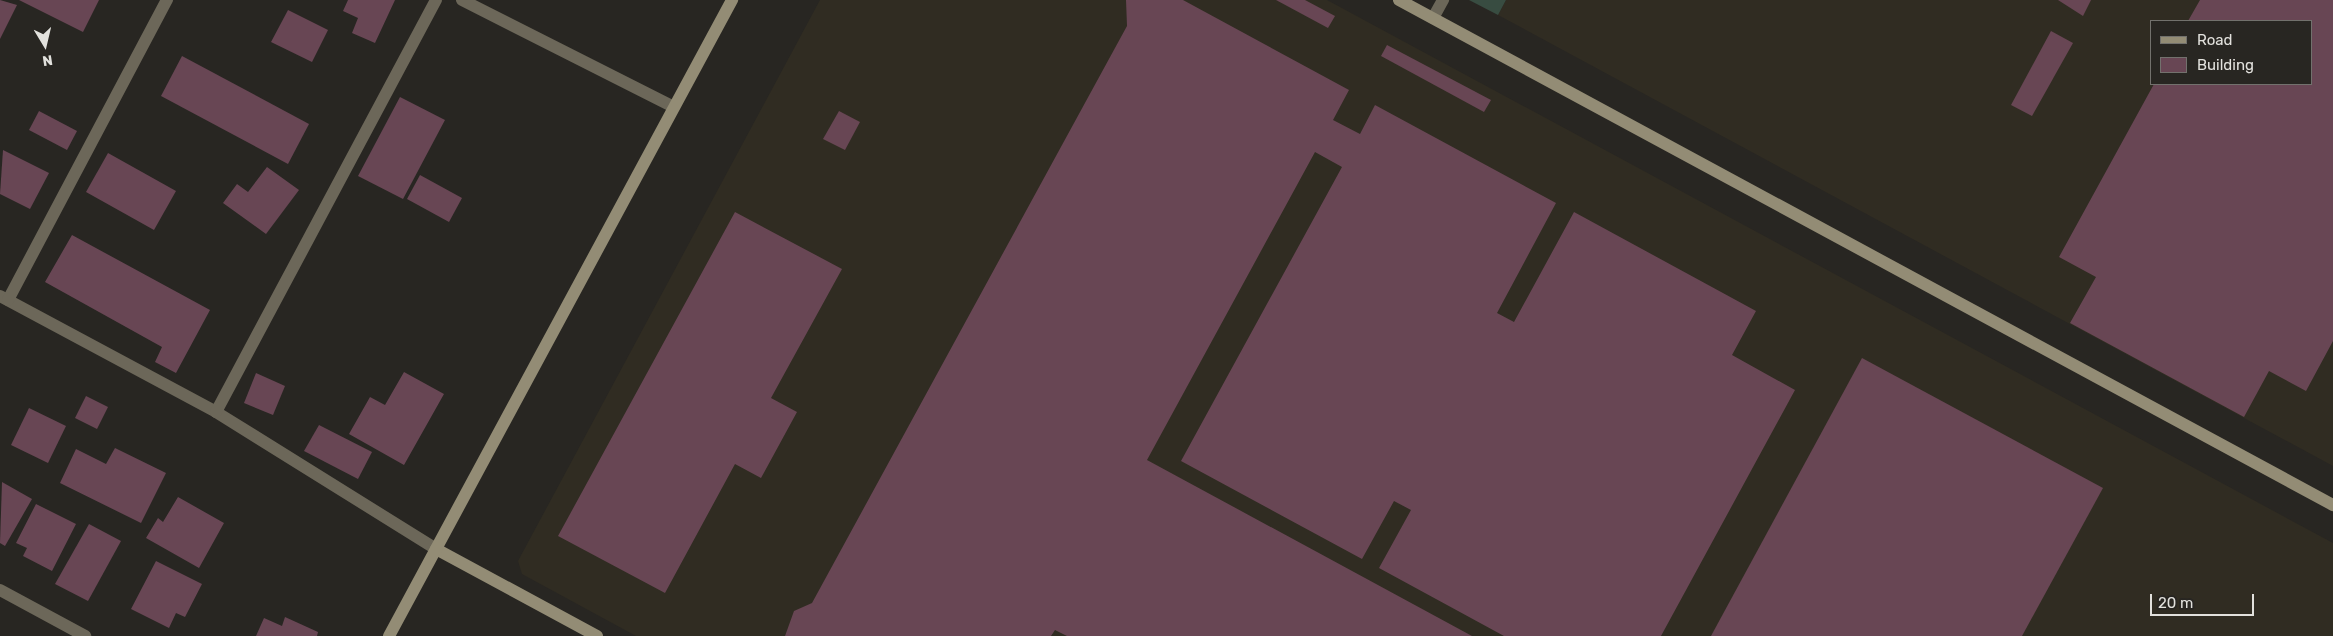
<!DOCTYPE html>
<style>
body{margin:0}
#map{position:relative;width:2333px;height:636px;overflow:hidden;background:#282622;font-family:Rubik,sans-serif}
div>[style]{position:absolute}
.built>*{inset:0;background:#302c22}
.green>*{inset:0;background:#384c41}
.building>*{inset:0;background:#684654}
.lane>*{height:12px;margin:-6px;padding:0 6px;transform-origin:6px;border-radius:6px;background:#6c6759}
.street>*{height:12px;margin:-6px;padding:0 6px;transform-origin:6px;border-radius:6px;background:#6c6759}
.secondary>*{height:12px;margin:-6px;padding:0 6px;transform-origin:6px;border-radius:6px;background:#938c75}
span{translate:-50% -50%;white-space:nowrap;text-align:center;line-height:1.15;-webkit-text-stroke:4.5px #282622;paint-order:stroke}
.legend{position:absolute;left:2150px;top:20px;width:162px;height:65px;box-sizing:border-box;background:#282622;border:1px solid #72716d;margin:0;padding:6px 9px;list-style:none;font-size:15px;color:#e2e1dd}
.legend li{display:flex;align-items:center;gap:10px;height:25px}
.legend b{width:25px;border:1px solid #72716d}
.north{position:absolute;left:20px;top:20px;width:50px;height:50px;-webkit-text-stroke:4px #282622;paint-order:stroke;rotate:171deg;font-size:14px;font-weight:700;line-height:20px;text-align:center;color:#e2e1dd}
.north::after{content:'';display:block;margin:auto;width:18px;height:22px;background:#e2e1dd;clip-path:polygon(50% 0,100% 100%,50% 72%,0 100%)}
.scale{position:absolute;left:2150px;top:594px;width:104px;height:22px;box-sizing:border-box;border:2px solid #e2e1dd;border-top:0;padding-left:6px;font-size:15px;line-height:18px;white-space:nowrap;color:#e2e1dd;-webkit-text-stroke:4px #282622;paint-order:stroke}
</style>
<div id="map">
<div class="built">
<i style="clip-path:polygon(820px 0,1327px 0,2333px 543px,2333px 636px,636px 636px,522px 574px,518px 561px)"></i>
<i style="clip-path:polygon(evenodd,1506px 0,2333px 0,2333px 466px,1498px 15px,1506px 0,2152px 21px,2312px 21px,2312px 84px,2152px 84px,2152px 21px)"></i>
</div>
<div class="green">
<i style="clip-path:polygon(1469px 0,1506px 0,1498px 15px)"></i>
</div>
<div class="building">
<i style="clip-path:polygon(0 0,17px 5px,0 39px)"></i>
<i style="clip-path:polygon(19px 0,99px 0,83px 32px)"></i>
<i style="clip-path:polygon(348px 0,395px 0,375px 43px,352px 33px,358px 18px,343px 11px)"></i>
<i style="clip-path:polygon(1126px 0,1183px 0,1349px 90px,1333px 120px,1360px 134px,1375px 105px,1556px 203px,1497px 313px,1514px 322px,1574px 212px,1756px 311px,1732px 355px,1795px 390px,1661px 636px,1504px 636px,1379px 568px,1411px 510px,1394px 501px,1362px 559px,1181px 461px,1342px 167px,1315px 152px,1147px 460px,1472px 636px,1067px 636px,1055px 630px,1051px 636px,785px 636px,794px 611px,812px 603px,1127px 26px)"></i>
<i style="clip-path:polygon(1276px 0,1305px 0,1335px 16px,1328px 28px)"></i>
<i style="clip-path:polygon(2058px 0,2091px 0,2083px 16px)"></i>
<i style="clip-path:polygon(2200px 0,2333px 0,2333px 341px,2306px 391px,2269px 371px,2244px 417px,2070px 323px,2096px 277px,2059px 257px,2154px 84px,2312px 84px,2312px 21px,2188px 21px)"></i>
<i style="clip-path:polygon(288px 10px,328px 30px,312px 62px,271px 42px)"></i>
<i style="clip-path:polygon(2051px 31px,2073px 43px,2032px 116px,2011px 105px)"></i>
<i style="clip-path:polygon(1387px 45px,1491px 100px,1484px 112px,1381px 56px)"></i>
<i style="clip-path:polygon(182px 56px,309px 124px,288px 164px,161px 96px)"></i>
<i style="clip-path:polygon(400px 97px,445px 120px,403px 199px,358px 176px)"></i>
<i style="clip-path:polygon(39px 111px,77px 131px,67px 150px,29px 130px)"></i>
<i style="clip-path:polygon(839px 111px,860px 122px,845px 150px,823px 139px)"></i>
<i style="clip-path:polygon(3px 150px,49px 173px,30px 209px,0 194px)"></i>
<i style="clip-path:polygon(108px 153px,176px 191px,154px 230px,86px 192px)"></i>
<i style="clip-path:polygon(267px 167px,299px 190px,266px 234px,223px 203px,237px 184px,248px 192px)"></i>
<i style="clip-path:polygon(420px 175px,462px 198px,449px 222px,407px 199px)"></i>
<i style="clip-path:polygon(735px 212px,842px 269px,771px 398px,797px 412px,761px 478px,735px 464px,665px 593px,558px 536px)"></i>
<i style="clip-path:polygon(72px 235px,210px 310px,176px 373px,155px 362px,162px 347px,45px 282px)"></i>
<i style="clip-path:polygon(1862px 358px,2103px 488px,2022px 636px,1711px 636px)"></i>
<i style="clip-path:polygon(404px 372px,444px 394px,404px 465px,349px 434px,370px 397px,385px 405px)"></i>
<i style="clip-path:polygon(256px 373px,285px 386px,273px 415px,244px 403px)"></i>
<i style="clip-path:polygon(86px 396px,108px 407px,97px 429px,75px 418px)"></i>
<i style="clip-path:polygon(29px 408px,66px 426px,48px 463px,11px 445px)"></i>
<i style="clip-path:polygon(319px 425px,372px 452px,358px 479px,304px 451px)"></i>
<i style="clip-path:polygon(115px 448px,166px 473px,141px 523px,60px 483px,76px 449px,106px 464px)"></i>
<i style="clip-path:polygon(2px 482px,32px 499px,5px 546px,0 543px)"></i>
<i style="clip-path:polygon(178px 497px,224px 523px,199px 568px,146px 538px,158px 518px,163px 522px)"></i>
<i style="clip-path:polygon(36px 504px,76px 524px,52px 571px,23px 556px,27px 548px,16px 543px)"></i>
<i style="clip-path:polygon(89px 524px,121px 541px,88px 601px,55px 584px)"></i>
<i style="clip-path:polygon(156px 561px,202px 584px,185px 617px,176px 613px,169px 628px,131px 609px)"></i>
<i style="clip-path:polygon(285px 617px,318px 632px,317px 636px,256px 636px,264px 618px,282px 626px)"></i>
</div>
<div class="lane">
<i style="left:1433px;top:18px;width:21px;rotate:-61deg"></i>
</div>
<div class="street">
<i style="left:462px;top:0;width:237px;rotate:26.8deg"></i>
<i style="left:0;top:296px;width:245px;rotate:28.2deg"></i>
<i style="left:216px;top:412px;width:259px;rotate:31.9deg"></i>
<i style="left:8px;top:300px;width:340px;rotate:-62.1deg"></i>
<i style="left:216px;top:412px;width:467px;rotate:-61.9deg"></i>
<i style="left:0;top:590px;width:97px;rotate:28.4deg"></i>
</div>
<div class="secondary">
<i style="left:1399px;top:0;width:1062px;rotate:28.4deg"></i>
<i style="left:436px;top:549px;width:183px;rotate:28.4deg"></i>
<i style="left:389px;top:636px;width:723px;rotate:-61.66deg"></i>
</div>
<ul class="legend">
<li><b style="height:6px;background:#938c75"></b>Road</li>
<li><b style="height:14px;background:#684654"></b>Building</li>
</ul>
<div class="north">N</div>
<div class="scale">20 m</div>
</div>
